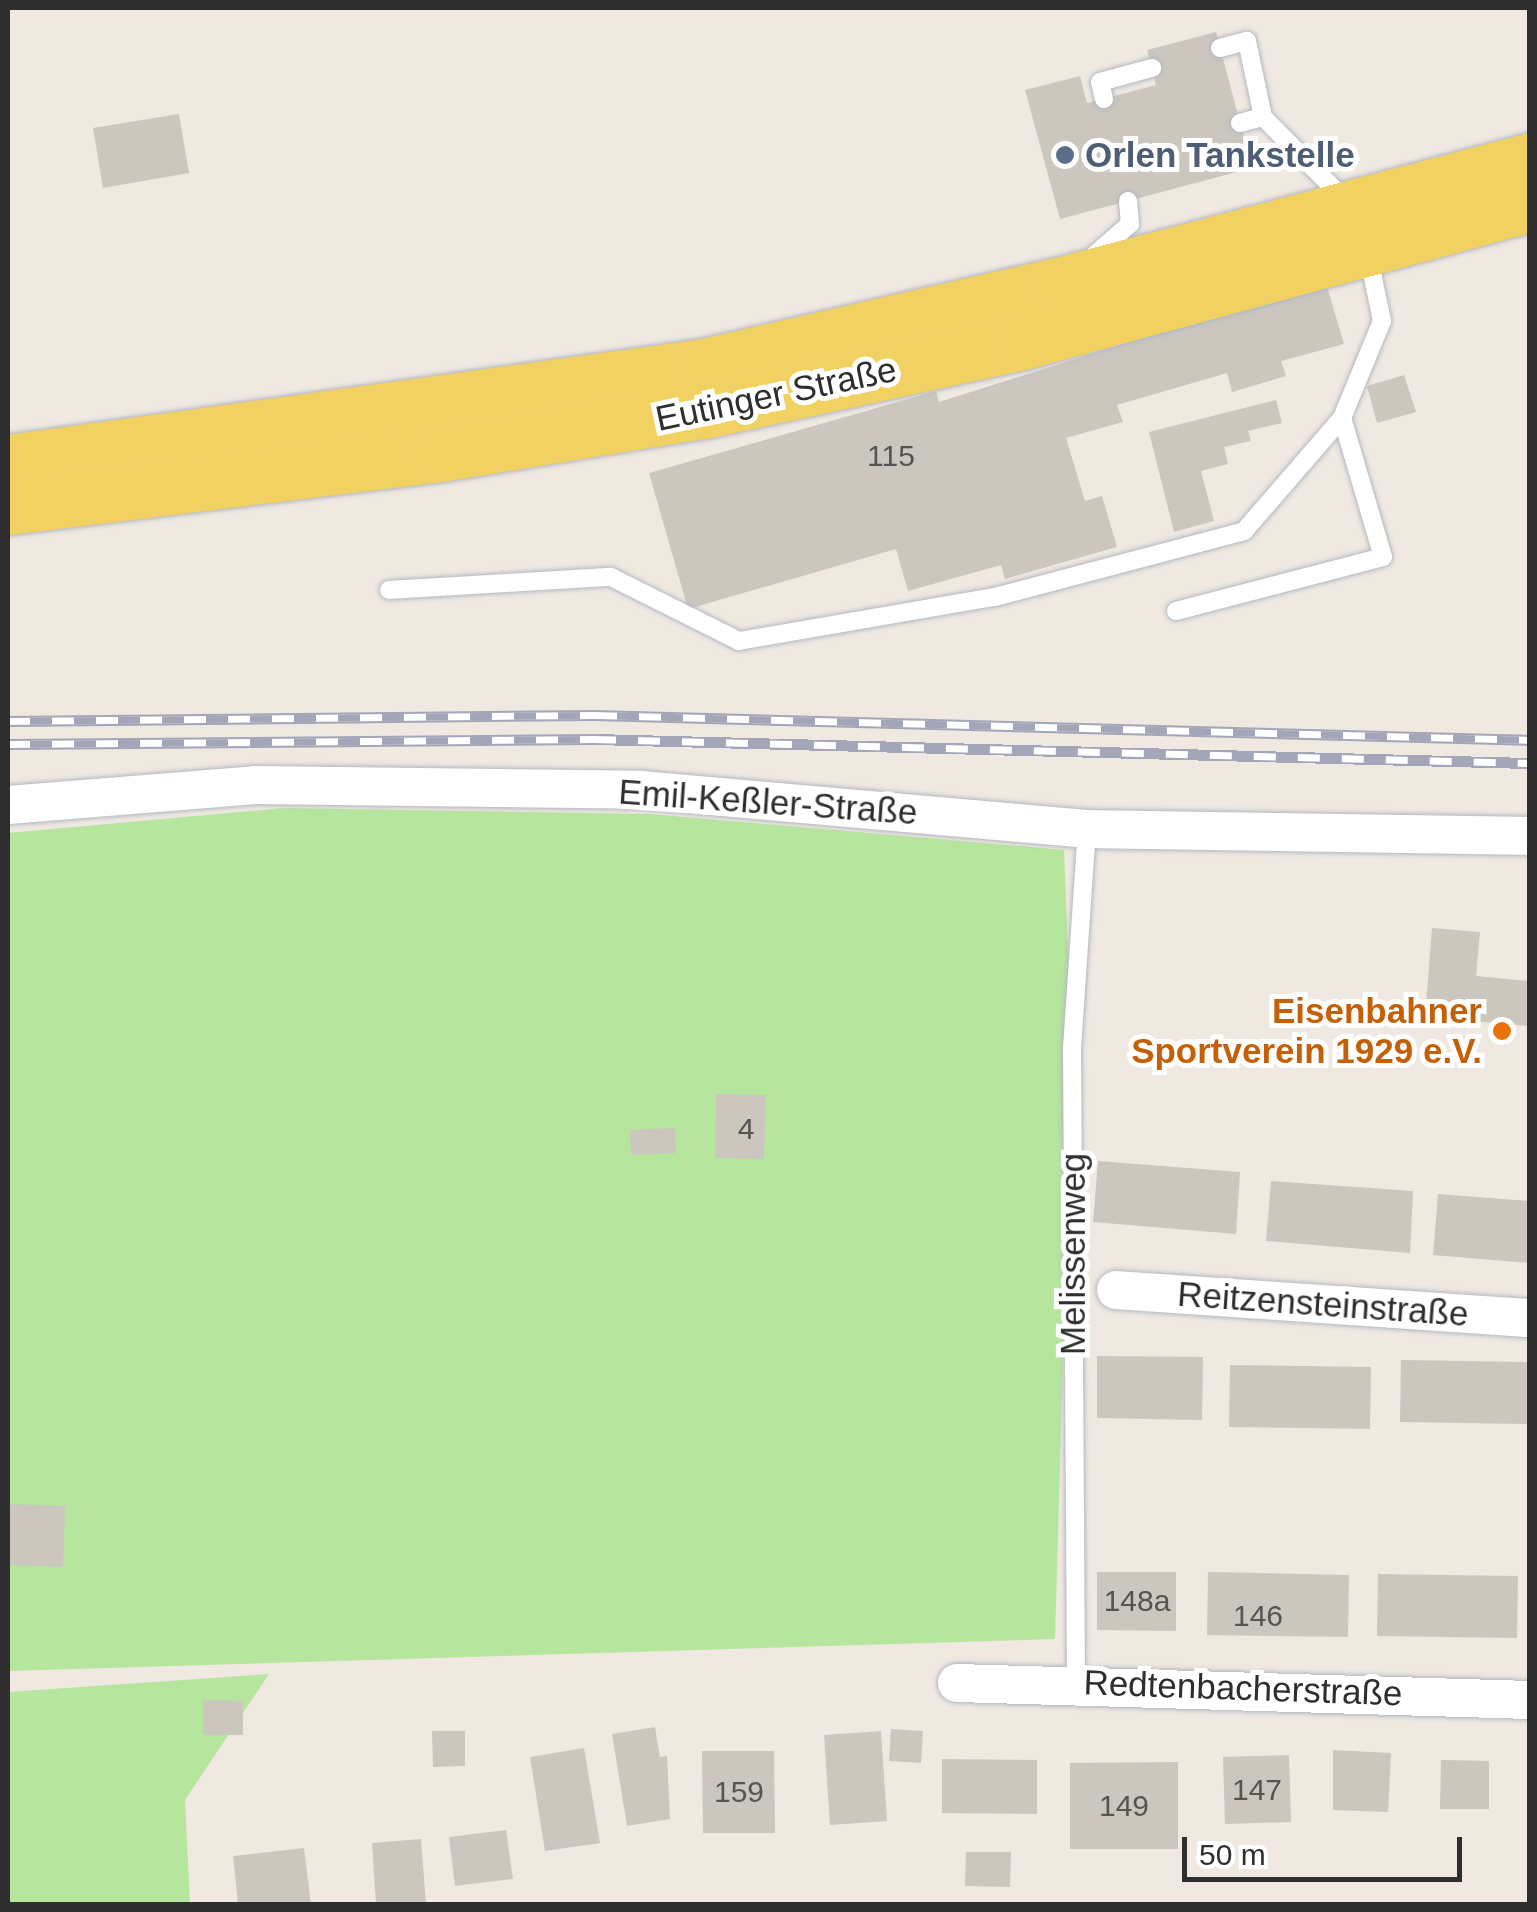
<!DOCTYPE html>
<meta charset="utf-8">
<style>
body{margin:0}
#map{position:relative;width:1537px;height:1912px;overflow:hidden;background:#efe9e1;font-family:Arial,sans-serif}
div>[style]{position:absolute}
.green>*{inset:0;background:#b6e59e}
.building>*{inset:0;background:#cbc7bf}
.roads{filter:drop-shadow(0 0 2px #b4b7c1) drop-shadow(0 0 2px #b4b7c1)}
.service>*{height:18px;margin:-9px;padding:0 9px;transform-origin:9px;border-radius:9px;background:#fff}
.minor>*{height:38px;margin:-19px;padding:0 19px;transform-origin:19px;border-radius:19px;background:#fff}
.primary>*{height:55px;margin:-27.5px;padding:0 27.5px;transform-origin:27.5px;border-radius:27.5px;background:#f2d163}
.rail>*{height:11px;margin-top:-5.5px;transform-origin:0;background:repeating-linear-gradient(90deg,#fff 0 22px,#a3a6b8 0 44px);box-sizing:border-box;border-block:2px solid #a3a6b8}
.dots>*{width:28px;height:28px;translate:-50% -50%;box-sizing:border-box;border:5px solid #fff;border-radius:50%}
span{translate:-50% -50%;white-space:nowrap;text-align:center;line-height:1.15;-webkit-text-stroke:10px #fff;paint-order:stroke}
.number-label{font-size:30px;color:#555452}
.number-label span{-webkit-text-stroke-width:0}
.service-label{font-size:35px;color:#4e5e75;font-weight:700}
.left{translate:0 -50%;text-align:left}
.street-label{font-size:35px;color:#2e2e2e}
.food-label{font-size:35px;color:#c56008;font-weight:700}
.right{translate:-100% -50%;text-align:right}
.frame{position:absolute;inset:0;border:10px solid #2e2e2e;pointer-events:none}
.scale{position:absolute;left:1182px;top:1837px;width:280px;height:45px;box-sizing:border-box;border:5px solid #2e2e2e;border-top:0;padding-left:12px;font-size:30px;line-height:35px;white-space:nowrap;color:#2e2e2e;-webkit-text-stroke:8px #fff;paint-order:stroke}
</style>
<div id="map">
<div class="green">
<i style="clip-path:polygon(284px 808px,649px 814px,1064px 850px,1072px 1048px,1055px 1639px,8px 1671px,8px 833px)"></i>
<i style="clip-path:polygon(269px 1674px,185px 1800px,190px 1904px,8px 1904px,8px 1692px)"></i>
</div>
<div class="building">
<i style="clip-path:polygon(1216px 32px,1252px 168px,1060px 219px,1025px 90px,1080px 76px,1087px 103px,1156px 85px,1147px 50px)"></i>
<i style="clip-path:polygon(179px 114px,189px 173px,103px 188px,93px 128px)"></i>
<i style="clip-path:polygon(1325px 280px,1344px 344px,1281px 361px,1286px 376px,1232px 392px,1227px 373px,1117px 405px,1123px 422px,1066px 438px,1085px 501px,1102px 496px,1117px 547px,1005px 579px,1001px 565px,908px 591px,896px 549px,688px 609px,649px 473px,936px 391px,939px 402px)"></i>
<i style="clip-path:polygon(1404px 375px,1416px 412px,1377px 423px,1367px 386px)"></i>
<i style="clip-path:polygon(1276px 400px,1282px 423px,1248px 431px,1251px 441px,1224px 447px,1228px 464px,1201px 471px,1214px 521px,1174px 532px,1149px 432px)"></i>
<i style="clip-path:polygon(1432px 928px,1480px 932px,1476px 976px,1530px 981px,1530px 1026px,1425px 1017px)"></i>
<i style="clip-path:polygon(716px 1094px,766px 1095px,764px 1159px,715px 1158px)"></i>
<i style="clip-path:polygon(675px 1128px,676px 1153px,631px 1155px,630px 1130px)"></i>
<i style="clip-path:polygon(1098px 1161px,1240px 1172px,1236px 1234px,1093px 1222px)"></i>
<i style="clip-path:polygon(1271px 1181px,1413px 1191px,1410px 1253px,1266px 1241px)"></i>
<i style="clip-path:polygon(1438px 1194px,1530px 1201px,1530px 1263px,1433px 1255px)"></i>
<i style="clip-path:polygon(1097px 1356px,1203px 1357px,1202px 1420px,1097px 1418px)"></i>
<i style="clip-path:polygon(1401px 1360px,1530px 1362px,1530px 1424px,1400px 1422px)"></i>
<i style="clip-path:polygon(1230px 1365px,1371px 1367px,1370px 1429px,1229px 1427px)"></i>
<i style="clip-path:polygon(8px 1504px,65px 1506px,63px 1567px,8px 1565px)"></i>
<i style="clip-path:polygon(1097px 1572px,1176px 1572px,1176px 1631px,1097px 1630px)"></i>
<i style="clip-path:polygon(1208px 1572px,1349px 1575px,1348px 1637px,1207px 1635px)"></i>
<i style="clip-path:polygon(1378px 1574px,1518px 1576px,1517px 1638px,1377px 1636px)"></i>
<i style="clip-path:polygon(203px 1700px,243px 1701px,243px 1735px,203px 1735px)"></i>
<i style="clip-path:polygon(655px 1727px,660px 1757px,667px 1756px,670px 1819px,627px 1826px,612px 1734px)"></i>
<i style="clip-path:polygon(891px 1729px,923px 1731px,921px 1763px,889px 1761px)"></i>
<i style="clip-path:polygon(432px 1731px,465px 1731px,465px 1766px,433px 1767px)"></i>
<i style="clip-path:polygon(881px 1731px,887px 1821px,830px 1825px,824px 1735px)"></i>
<i style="clip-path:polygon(584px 1748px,600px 1843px,545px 1851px,530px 1757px)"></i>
<i style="clip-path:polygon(1333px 1750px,1391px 1753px,1388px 1812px,1333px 1810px)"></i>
<i style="clip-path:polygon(702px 1751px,774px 1751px,775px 1833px,703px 1833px)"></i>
<i style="clip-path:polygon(1289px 1755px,1291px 1822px,1225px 1824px,1223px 1757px)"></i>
<i style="clip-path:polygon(942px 1759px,1037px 1760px,1037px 1814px,942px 1813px)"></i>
<i style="clip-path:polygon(1441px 1760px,1489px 1761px,1489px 1809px,1440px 1809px)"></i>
<i style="clip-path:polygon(1178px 1762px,1178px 1849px,1070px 1849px,1070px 1763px)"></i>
<i style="clip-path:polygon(506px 1830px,513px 1879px,455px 1886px,449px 1837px)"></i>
<i style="clip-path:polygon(421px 1839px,426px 1904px,376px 1904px,372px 1843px)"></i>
<i style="clip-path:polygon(304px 1848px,311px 1904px,238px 1904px,233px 1856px)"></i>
<i style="clip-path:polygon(966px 1852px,1011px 1852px,1010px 1887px,965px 1886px)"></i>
</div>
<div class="roads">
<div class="service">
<i style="left:1220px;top:48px;width:28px;rotate:-15deg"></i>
<i style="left:1247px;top:41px;width:78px;rotate:78.1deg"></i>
<i style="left:1263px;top:117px;width:120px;rotate:45.3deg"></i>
<i style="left:1104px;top:99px;width:17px;rotate:-103deg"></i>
<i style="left:1100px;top:82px;width:54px;rotate:-15.1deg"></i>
<i style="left:1240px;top:123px;width:24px;rotate:-15deg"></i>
<i style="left:1091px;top:258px;width:52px;rotate:-41.1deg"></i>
<i style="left:1130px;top:224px;width:23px;rotate:-95deg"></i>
<i style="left:389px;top:590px;width:222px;rotate:-3.4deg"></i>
<i style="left:611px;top:577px;width:143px;rotate:26.6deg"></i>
<i style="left:739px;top:641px;width:260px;rotate:-9.8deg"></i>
<i style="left:995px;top:597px;width:258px;rotate:-14.8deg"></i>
<i style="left:1244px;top:531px;width:150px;rotate:-49.1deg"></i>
<i style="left:1342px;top:418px;width:105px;rotate:-67.6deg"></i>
<i style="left:1382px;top:321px;width:68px;rotate:-101.8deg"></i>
<i style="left:1176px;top:611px;width:214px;rotate:-14.6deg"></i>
<i style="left:1383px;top:557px;width:145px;rotate:-106.4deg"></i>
<i style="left:1076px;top:1681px;width:633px;rotate:-90.36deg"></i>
<i style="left:1072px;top:1048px;width:220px;rotate:-86.1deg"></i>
</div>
<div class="minor">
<i style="left:8px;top:805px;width:248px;rotate:-4.6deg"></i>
<i style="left:255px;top:785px;width:387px;rotate:0.7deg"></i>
<i style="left:642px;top:790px;width:447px;rotate:5deg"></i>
<i style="left:1087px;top:829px;width:443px;rotate:0.9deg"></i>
<i style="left:1116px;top:1290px;width:415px;rotate:3.9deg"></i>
<i style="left:957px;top:1683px;width:573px;rotate:1.7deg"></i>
</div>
<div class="primary">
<i style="left:8px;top:462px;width:703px;rotate:-7.85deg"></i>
<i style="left:704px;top:366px;width:367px;rotate:-12.9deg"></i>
<i style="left:1062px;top:284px;width:484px;rotate:-14.8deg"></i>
<i style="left:8px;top:507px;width:436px;rotate:-7deg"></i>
<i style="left:441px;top:454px;width:271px;rotate:-9.4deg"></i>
<i style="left:708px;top:410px;width:321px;rotate:-12.2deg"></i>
<i style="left:1022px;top:342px;width:526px;rotate:-15.2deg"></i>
</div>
</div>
<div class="rail">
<i style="left:8px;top:721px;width:587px;rotate:-0.59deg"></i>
<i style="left:595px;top:715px;width:935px;rotate:1.53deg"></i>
<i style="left:8px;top:744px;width:586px;rotate:-0.49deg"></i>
<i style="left:594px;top:739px;width:936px;rotate:1.47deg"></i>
</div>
<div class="dots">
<i style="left:1065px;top:155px;background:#5c6f8a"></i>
<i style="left:1502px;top:1031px;background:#e8710a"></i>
</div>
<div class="number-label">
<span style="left:891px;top:456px">115</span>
<span style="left:746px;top:1129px">4</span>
<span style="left:1137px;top:1601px">148a</span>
<span style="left:1258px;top:1616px">146</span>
<span style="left:1257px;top:1790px">147</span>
<span style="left:739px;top:1792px">159</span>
<span style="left:1124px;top:1806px">149</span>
</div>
<div class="service-label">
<span class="left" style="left:1085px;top:155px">Orlen Tankstelle</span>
</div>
<div class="street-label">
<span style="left:776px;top:394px;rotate:-12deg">Eutinger Straße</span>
<span style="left:768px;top:802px;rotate:4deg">Emil-Keßler-Straße</span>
<span style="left:1073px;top:1254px;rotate:-90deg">Melissenweg</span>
<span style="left:1323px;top:1304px;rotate:4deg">Reitzensteinstraße</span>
<span style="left:1243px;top:1688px;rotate:2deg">Redtenbacherstraße</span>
</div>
<div class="food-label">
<span class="right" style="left:1482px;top:1031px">Eisenbahner<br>Sportverein 1929 e.V.</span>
</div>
<div class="frame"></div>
<div class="scale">50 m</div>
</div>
